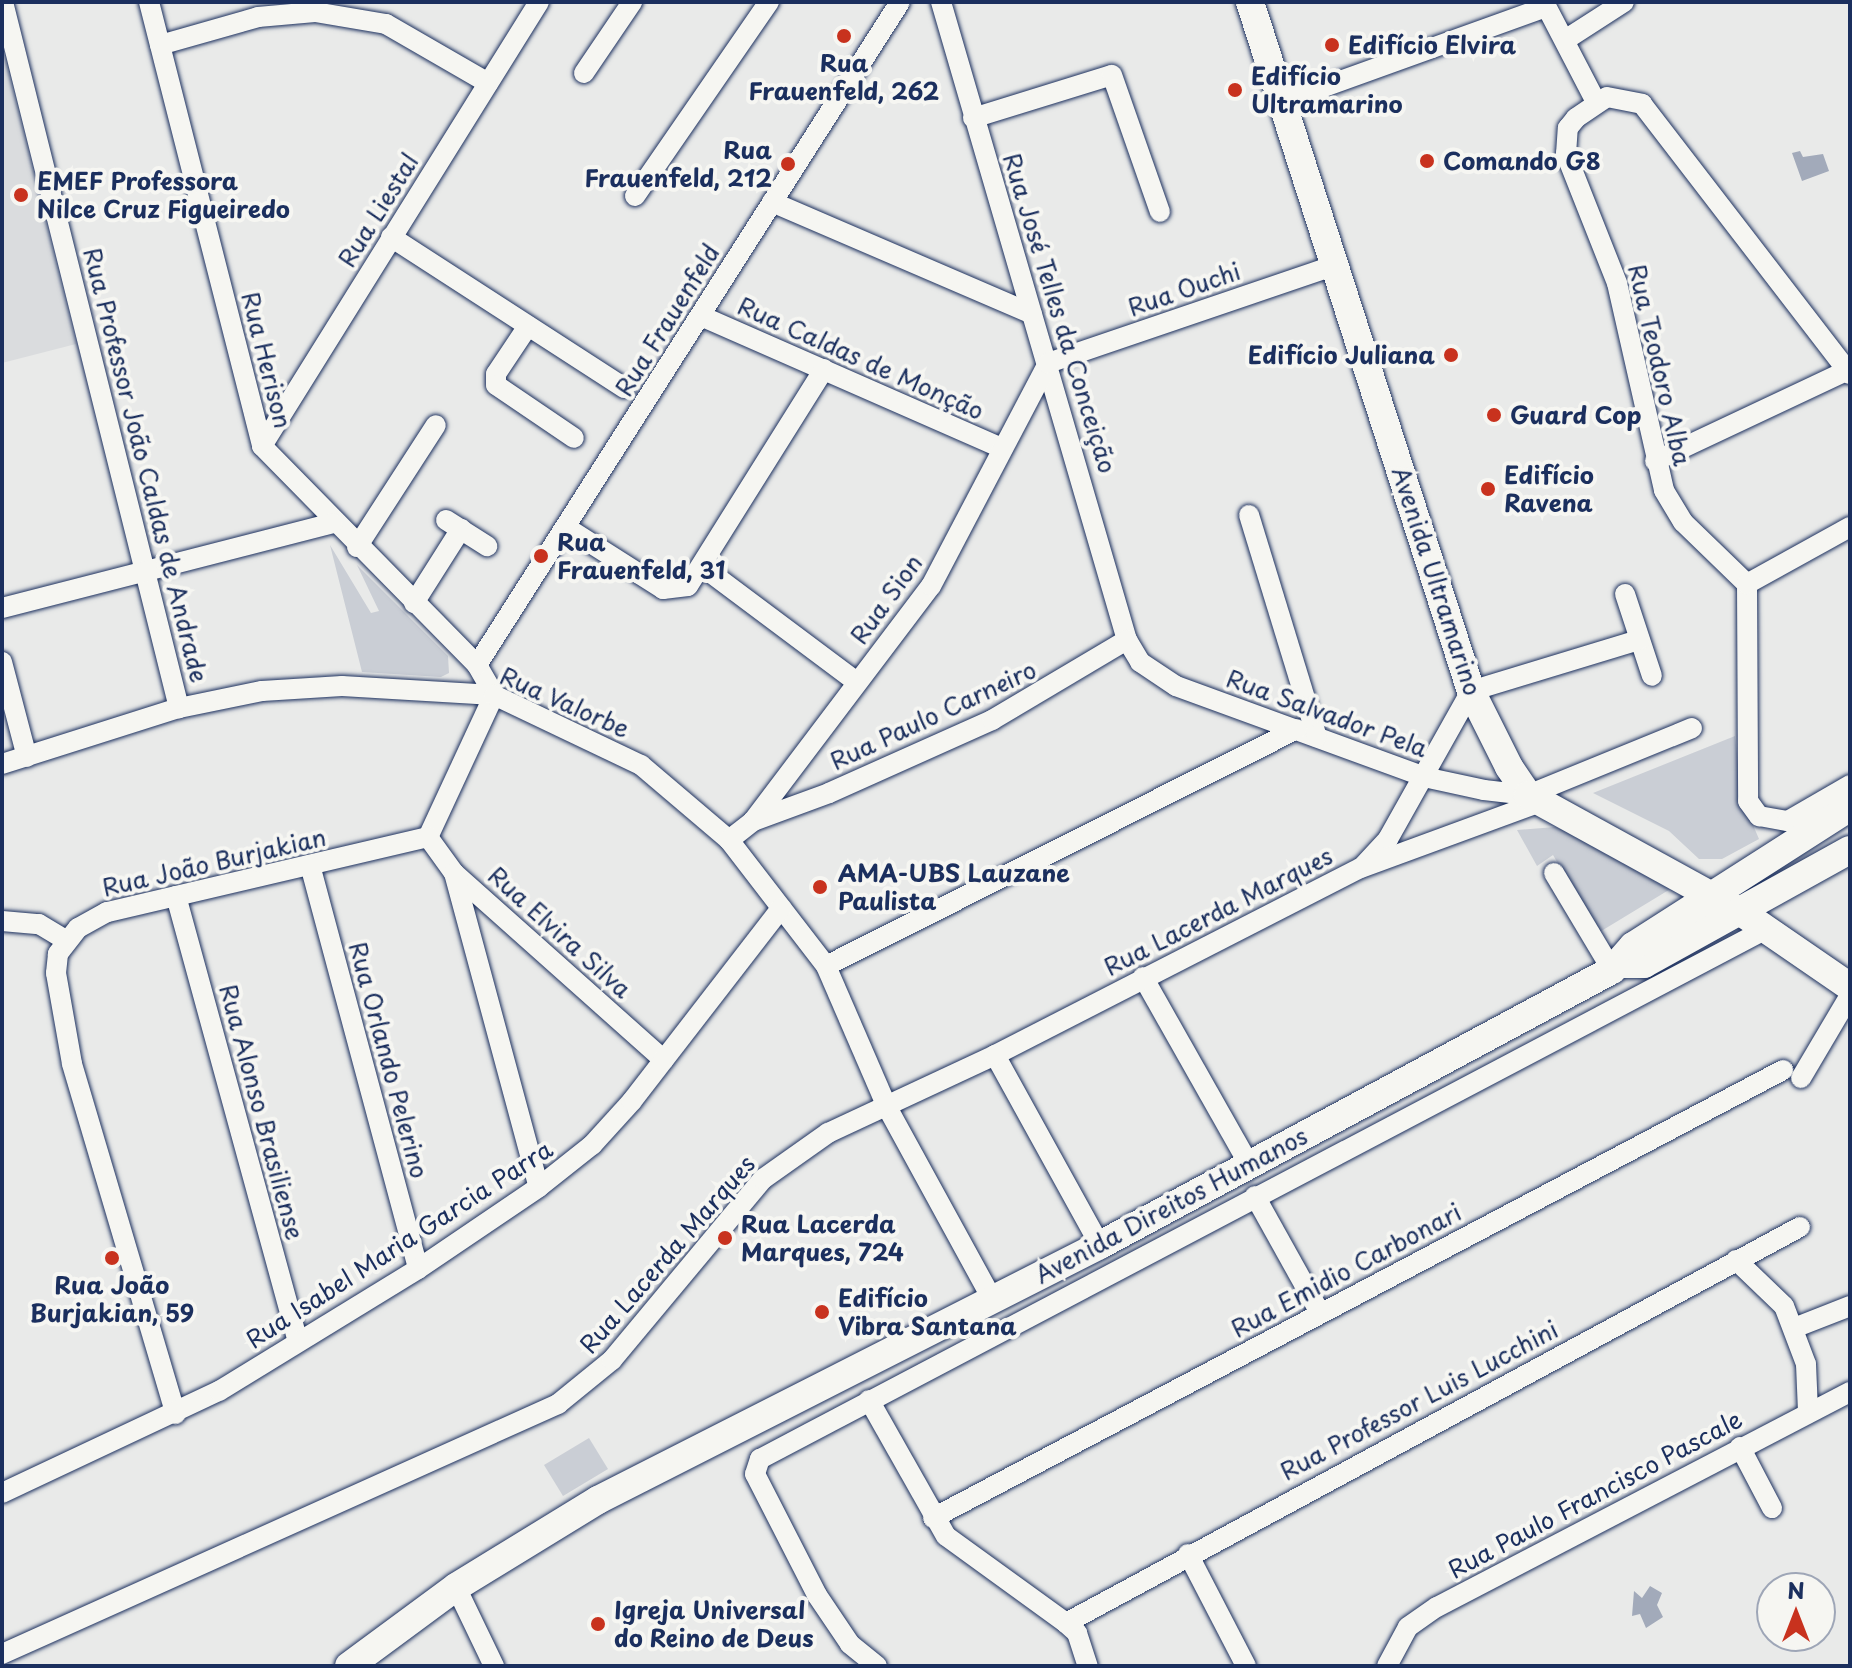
<!DOCTYPE html>
<meta charset="utf-8">
<style>
body{margin:0}
#map{position:relative;width:1852px;height:1668px;overflow:hidden;background:#e9eae9;font-family:"Playpen Sans",sans-serif}
div>[style]{position:absolute}
.built>*{inset:0;background:#dadcde}
.green>*{inset:0;background:#caced5}
.water>*{inset:0;background:#a2aaba}
.roads{filter:drop-shadow(0 0 2px #1b2f5e) drop-shadow(0 0 2px #1b2f5e)}
.street>*{height:20px;margin:-10px;padding:0 10px;transform-origin:10px;border-radius:10px;background:#f6f6f2}
.secondary>*{height:28px;margin:-14px;padding:0 14px;transform-origin:14px;border-radius:14px;background:#f6f6f2}
.dots>*{width:22px;height:22px;translate:-50% -50%;box-sizing:border-box;border:4px solid #f6f6f2;border-radius:50%}
span{translate:-50% -50%;white-space:nowrap;text-align:center;line-height:1.15;-webkit-text-stroke:8px #f6f6f2;paint-order:stroke}
.poi-label{font-size:24px;color:#1b2f5e;font-weight:700}
.left{translate:0 -50%;text-align:left}
.right{translate:-100% -50%;text-align:right}
.street-label{font-size:24px;color:#1b2f5e}
.frame{position:absolute;inset:0;border:4px solid #1b2f5e;pointer-events:none}
.north{position:absolute;left:1756px;top:1572px;width:80px;height:80px;box-sizing:border-box;background:#f6f6f2;border:2px solid #9ea6b7;border-radius:50%;rotate:0deg;font-size:22px;font-weight:700;line-height:32px;text-align:center;color:#1b2f5e}
.north::after{content:'';display:block;margin:auto;width:28px;height:36px;background:#c8321e;clip-path:polygon(50% 0,100% 100%,50% 72%,0 100%)}
</style>
<div id="map">
<div class="built">
<i style="clip-path:polygon(2px 47px,76px 344px,2px 363px)"></i>
</div>
<div class="green">
<i style="clip-path:polygon(330px 545px,371px 613px,379px 611px,357px 565px,448px 656px,449px 673px,441px 677px,362px 672px)"></i>
<i style="clip-path:polygon(1735px 736px,1742px 799px,1759px 839px,1722px 859px,1699px 859px,1669px 831px,1593px 793px)"></i>
<i style="clip-path:polygon(1555px 827px,1634px 861px,1677px 885px,1598px 933px,1553px 855px,1537px 866px,1517px 830px)"></i>
<i style="clip-path:polygon(589px 1438px,608px 1469px,563px 1496px,544px 1465px)"></i>
</div>
<div class="water">
<i style="clip-path:polygon(1800px 151px,1803px 157px,1823px 154px,1829px 171px,1802px 181px,1792px 153px)"></i>
<i style="clip-path:polygon(1650px 1586px,1662px 1593px,1657px 1605px,1663px 1617px,1646px 1628px,1640px 1614px,1632px 1616px,1634px 1591px,1642px 1598px)"></i>
</div>
<div class="roads">
<div class="street">
<i style="left:3px;top:2px;width:728px;rotate:76deg"></i>
<i style="left:149px;top:2px;width:458px;rotate:75.7deg"></i>
<i style="left:262px;top:446px;width:307px;rotate:45.5deg"></i>
<i style="left:477px;top:665px;width:34px;rotate:60deg"></i>
<i style="left:494px;top:695px;width:157px;rotate:114.9deg"></i>
<i style="left:428px;top:837px;width:330px;rotate:166.8deg"></i>
<i style="left:107px;top:912px;width:33px;rotate:151deg"></i>
<i style="left:78px;top:928px;width:33px;rotate:128deg"></i>
<i style="left:58px;top:954px;width:19px;rotate:96deg"></i>
<i style="left:56px;top:973px;width:92px;rotate:80deg"></i>
<i style="left:72px;top:1064px;width:365px;rotate:73.5deg"></i>
<i style="left:941px;top:2px;width:665px;rotate:73.75deg"></i>
<i style="left:1127px;top:640px;width:26px;rotate:59deg"></i>
<i style="left:1140px;top:662px;width:43px;rotate:33.7deg"></i>
<i style="left:1176px;top:686px;width:264px;rotate:20.1deg"></i>
<i style="left:1424px;top:777px;width:61px;rotate:12.2deg"></i>
<i style="left:1484px;top:790px;width:44px;rotate:6.5deg"></i>
<i style="left:1528px;top:795px;width:177px;rotate:-22.2deg"></i>
<i style="left:1544px;top:2px;width:110px;rotate:62.5deg"></i>
<i style="left:1565px;top:40px;width:70px;rotate:-32.8deg"></i>
<i style="left:160px;top:45px;width:102px;rotate:-15.9deg"></i>
<i style="left:258px;top:17px;width:57px;rotate:-5deg"></i>
<i style="left:315px;top:12px;width:72px;rotate:9.6deg"></i>
<i style="left:386px;top:24px;width:118px;rotate:30deg"></i>
<i style="left:584px;top:73px;width:86px;rotate:-55.9deg"></i>
<i style="left:1282px;top:102px;width:281px;rotate:-19.8deg"></i>
<i style="left:973px;top:118px;width:145px;rotate:-17.2deg"></i>
<i style="left:1112px;top:75px;width:145px;rotate:70.7deg"></i>
<i style="left:635px;top:196px;width:236px;rotate:-55.4deg"></i>
<i style="left:772px;top:202px;width:283px;rotate:23.3deg"></i>
<i style="left:391px;top:237px;width:278px;rotate:32.9deg"></i>
<i style="left:701px;top:316px;width:328px;rotate:23.7deg"></i>
<i style="left:528px;top:326px;width:58px;rotate:123.7deg"></i>
<i style="left:496px;top:374px;width:11px;rotate:90deg"></i>
<i style="left:496px;top:385px;width:94px;rotate:34.2deg"></i>
<i style="left:262px;top:446px;width:523px;rotate:-58.04deg"></i>
<i style="left:1655px;top:461px;width:213px;rotate:-25.2deg"></i>
<i style="left:1249px;top:515px;width:232px;rotate:73deg"></i>
<i style="left:446px;top:520px;width:49px;rotate:32.4deg"></i>
<i style="left:567px;top:528px;width:114px;rotate:32.4deg"></i>
<i style="left:663px;top:589px;width:25px;rotate:-7deg"></i>
<i style="left:688px;top:586px;width:256px;rotate:-57.9deg"></i>
<i style="left:357px;top:547px;width:145px;rotate:-57.1deg"></i>
<i style="left:703px;top:567px;width:192px;rotate:36.8deg"></i>
<i style="left:1747px;top:584px;width:89px;rotate:-135.9deg"></i>
<i style="left:1683px;top:522px;width:37px;rotate:-121deg"></i>
<i style="left:1664px;top:490px;width:212px;rotate:-102.8deg"></i>
<i style="left:1617px;top:283px;width:139px;rotate:-111.6deg"></i>
<i style="left:1566px;top:154px;width:26px;rotate:-86deg"></i>
<i style="left:1568px;top:128px;width:13px;rotate:-51deg"></i>
<i style="left:1576px;top:118px;width:37px;rotate:-34deg"></i>
<i style="left:1607px;top:97px;width:36px;rotate:11deg"></i>
<i style="left:1642px;top:104px;width:341px;rotate:52.4deg"></i>
<i style="left:1747px;top:584px;width:217px;rotate:89.7deg"></i>
<i style="left:1748px;top:801px;width:19px;rotate:54deg"></i>
<i style="left:1759px;top:816px;width:29px;rotate:10deg"></i>
<i style="left:1788px;top:821px;width:72px;rotate:-30.1deg"></i>
<i style="left:1747px;top:584px;width:118px;rotate:-29deg"></i>
<i style="left:1625px;top:594px;width:86px;rotate:71.8deg"></i>
<i style="left:414px;top:603px;width:88px;rotate:-57.6deg"></i>
<i style="left:2px;top:608px;width:341px;rotate:-14.4deg"></i>
<i style="left:2px;top:662px;width:98px;rotate:75.3deg"></i>
<i style="left:477px;top:665px;width:786px;rotate:-57.46deg"></i>
<i style="left:2px;top:764px;width:186px;rotate:-17.6deg"></i>
<i style="left:179px;top:708px;width:85px;rotate:-11.6deg"></i>
<i style="left:262px;top:691px;width:80px;rotate:-3.6deg"></i>
<i style="left:342px;top:686px;width:152px;rotate:3.4deg"></i>
<i style="left:494px;top:695px;width:163px;rotate:25.5deg"></i>
<i style="left:641px;top:765px;width:116px;rotate:40.4deg"></i>
<i style="left:729px;top:840px;width:159px;rotate:52.4deg"></i>
<i style="left:826px;top:966px;width:154px;rotate:66.6deg"></i>
<i style="left:887px;top:1107px;width:219px;rotate:61.3deg"></i>
<i style="left:753px;top:821px;width:81px;rotate:-20.2deg"></i>
<i style="left:829px;top:793px;width:179px;rotate:-24.1deg"></i>
<i style="left:992px;top:720px;width:157px;rotate:-30.7deg"></i>
<i style="left:428px;top:837px;width:44px;rotate:54.2deg"></i>
<i style="left:454px;top:873px;width:281px;rotate:41.7deg"></i>
<i style="left:729px;top:840px;width:31px;rotate:-38deg"></i>
<i style="left:753px;top:821px;width:295px;rotate:-52.9deg"></i>
<i style="left:931px;top:586px;width:252px;rotate:-62.3deg"></i>
<i style="left:1048px;top:363px;width:304px;rotate:-18.8deg"></i>
<i style="left:310px;top:865px;width:418px;rotate:75deg"></i>
<i style="left:1364px;top:865px;width:35px;rotate:-47deg"></i>
<i style="left:1388px;top:839px;width:170px;rotate:-60.7deg"></i>
<i style="left:1471px;top:691px;width:176px;rotate:-16.9deg"></i>
<i style="left:454px;top:873px;width:325px;rotate:74.9deg"></i>
<i style="left:1554px;top:873px;width:113px;rotate:59.1deg"></i>
<i style="left:176px;top:896px;width:462px;rotate:74.7deg"></i>
<i style="left:2px;top:921px;width:37px;rotate:5deg"></i>
<i style="left:39px;top:924px;width:33px;rotate:31deg"></i>
<i style="left:826px;top:966px;width:527px;rotate:-26.71deg"></i>
<i style="left:1143px;top:977px;width:215px;rotate:60.5deg"></i>
<i style="left:995px;top:1055px;width:217px;rotate:61.1deg"></i>
<i style="left:1801px;top:1078px;width:96px;rotate:-59.4deg"></i>
<i style="left:1255px;top:1196px;width:134px;rotate:60.9deg"></i>
<i style="left:1736px;top:1260px;width:66px;rotate:43.8deg"></i>
<i style="left:1784px;top:1306px;width:62px;rotate:69.2deg"></i>
<i style="left:1806px;top:1364px;width:47px;rotate:87.6deg"></i>
<i style="left:1794px;top:1328px;width:60px;rotate:-21.4deg"></i>
<i style="left:869px;top:1400px;width:156px;rotate:60.5deg"></i>
<i style="left:946px;top:1536px;width:148px;rotate:35.9deg"></i>
<i style="left:1066px;top:1623px;width:15px;rotate:42deg"></i>
<i style="left:1077px;top:1633px;width:35px;rotate:72deg"></i>
<i style="left:1740px;top:1447px;width:69px;rotate:62.3deg"></i>
<i style="left:2px;top:1493px;width:240px;rotate:-25.2deg"></i>
<i style="left:219px;top:1391px;width:233px;rotate:-31.5deg"></i>
<i style="left:418px;top:1269px;width:146px;rotate:-34.1deg"></i>
<i style="left:539px;top:1187px;width:68px;rotate:-38.4deg"></i>
<i style="left:592px;top:1145px;width:59px;rotate:-47.7deg"></i>
<i style="left:632px;top:1101px;width:244px;rotate:-52.3deg"></i>
<i style="left:933px;top:1518px;width:961px;rotate:-27.79deg"></i>
<i style="left:1188px;top:1554px;width:126px;rotate:62.6deg"></i>
<i style="left:456px;top:1587px;width:88px;rotate:64.3deg"></i>
<i style="left:1066px;top:1623px;width:834px;rotate:-28.35deg"></i>
<i style="left:2px;top:1654px;width:610px;rotate:-24.21deg"></i>
<i style="left:558px;top:1404px;width:70px;rotate:-39.2deg"></i>
<i style="left:612px;top:1360px;width:236px;rotate:-50.2deg"></i>
<i style="left:763px;top:1179px;width:80px;rotate:-35.3deg"></i>
<i style="left:828px;top:1133px;width:184px;rotate:-25deg"></i>
<i style="left:995px;top:1055px;width:411px;rotate:-27.1deg"></i>
<i style="left:1361px;top:868px;width:191px;rotate:-20.2deg"></i>
<i style="left:877px;top:1666px;width:35px;rotate:-141deg"></i>
<i style="left:850px;top:1644px;width:59px;rotate:-124deg"></i>
<i style="left:817px;top:1595px;width:136px;rotate:-117.1deg"></i>
<i style="left:755px;top:1474px;width:16px;rotate:-72deg"></i>
<i style="left:760px;top:1459px;width:1137px;rotate:-27.78deg"></i>
<i style="left:1387px;top:1666px;width:44px;rotate:-61.7deg"></i>
<i style="left:1408px;top:1627px;width:35px;rotate:-35deg"></i>
<i style="left:1437px;top:1607px;width:466px;rotate:-27.5deg"></i>
</div>
<div class="secondary">
<i style="left:1250px;top:2px;width:724px;rotate:72.22deg"></i>
<i style="left:1471px;top:691px;width:85px;rotate:63.4deg"></i>
<i style="left:1509px;top:767px;width:34px;rotate:56deg"></i>
<i style="left:1528px;top:795px;width:243px;rotate:28.8deg"></i>
<i style="left:1741px;top:912px;width:132px;rotate:34.5deg"></i>
<i style="left:1622px;top:964px;width:22px"></i>
<i style="left:1644px;top:964px;width:235px;rotate:-29deg"></i>
<i style="left:349px;top:1666px;width:133px;rotate:-36.4deg"></i>
<i style="left:456px;top:1587px;width:167px;rotate:-31.5deg"></i>
<i style="left:598px;top:1500px;width:563px;rotate:-26.93deg"></i>
<i style="left:1100px;top:1245px;width:581px;rotate:-28.24deg"></i>
<i style="left:1612px;top:970px;width:32px;rotate:-49deg"></i>
<i style="left:1633px;top:946px;width:258px;rotate:-32.6deg"></i>
</div>
</div>
<div class="dots">
<i style="left:844px;top:36px;background:#c8321e"></i>
<i style="left:1332px;top:45px;background:#c8321e"></i>
<i style="left:1235px;top:90px;background:#c8321e"></i>
<i style="left:1427px;top:161px;background:#c8321e"></i>
<i style="left:788px;top:164px;background:#c8321e"></i>
<i style="left:21px;top:195px;background:#c8321e"></i>
<i style="left:1451px;top:355px;background:#c8321e"></i>
<i style="left:1494px;top:415px;background:#c8321e"></i>
<i style="left:1488px;top:489px;background:#c8321e"></i>
<i style="left:541px;top:556px;background:#c8321e"></i>
<i style="left:820px;top:887px;background:#c8321e"></i>
<i style="left:725px;top:1238px;background:#c8321e"></i>
<i style="left:112px;top:1258px;background:#c8321e"></i>
<i style="left:822px;top:1312px;background:#c8321e"></i>
<i style="left:598px;top:1624px;background:#c8321e"></i>
</div>
<div class="poi-label">
<span class="left" style="left:1348px;top:45px">Edifício Elvira</span>
<span style="left:844px;top:77px">Rua<br>Frauenfeld, 262</span>
<span class="left" style="left:1251px;top:90px">Edifício<br>Ultramarino</span>
<span class="right" style="left:772px;top:164px">Rua<br>Frauenfeld, 212</span>
<span class="left" style="left:1443px;top:161px">Comando G8</span>
<span class="left" style="left:37px;top:195px">EMEF Professora<br>Nilce Cruz Figueiredo</span>
<span class="right" style="left:1435px;top:355px">Edifício Juliana</span>
<span class="left" style="left:1510px;top:415px">Guard Cop</span>
<span class="left" style="left:1504px;top:489px">Edifício<br>Ravena</span>
<span class="left" style="left:557px;top:556px">Rua<br>Frauenfeld, 31</span>
<span class="left" style="left:838px;top:887px">AMA-UBS Lauzane<br>Paulista</span>
<span class="left" style="left:741px;top:1238px">Rua Lacerda<br>Marques, 724</span>
<span style="left:112px;top:1299px">Rua João<br>Burjakian, 59</span>
<span class="left" style="left:838px;top:1312px">Edifício<br>Vibra Santana</span>
<span class="left" style="left:614px;top:1624px">Igreja Universal<br>do Reino de Deus</span>
</div>
<div class="street-label">
<span style="left:378px;top:210px;rotate:-58deg">Rua Liestal</span>
<span style="left:1184px;top:289px;rotate:-19deg">Rua Ouchi</span>
<span style="left:1060px;top:313px;rotate:73deg">Rua José Telles da Conceição</span>
<span style="left:667px;top:320px;rotate:-58deg">Rua Frauenfeld</span>
<span style="left:861px;top:358px;rotate:24deg">Rua Caldas de Monção</span>
<span style="left:267px;top:360px;rotate:76deg">Rua Herison</span>
<span style="left:1660px;top:365px;rotate:77deg">Rua Teodoro Alba</span>
<span style="left:146px;top:465px;rotate:76deg">Rua Professor João Caldas de Andrade</span>
<span style="left:1437px;top:581px;rotate:72deg">Avenida Ultramarino</span>
<span style="left:886px;top:599px;rotate:-54deg">Rua Sion</span>
<span style="left:565px;top:702px;rotate:24deg">Rua Valorbe</span>
<span style="left:1327px;top:713px;rotate:20deg">Rua Salvador Pela</span>
<span style="left:933px;top:715px;rotate:-25deg">Rua Paulo Carneiro</span>
<span style="left:214px;top:862px;rotate:-13deg">Rua João Burjakian</span>
<span style="left:1218px;top:911px;rotate:-27deg">Rua Lacerda Marques</span>
<span style="left:560px;top:932px;rotate:42deg">Rua Elvira Silva</span>
<span style="left:389px;top:1060px;rotate:75deg">Rua Orlando Pelerino</span>
<span style="left:262px;top:1112px;rotate:75deg">Rua Alonso Brasiliense</span>
<span style="left:1171px;top:1205px;rotate:-28deg">Avenida Direitos Humanos</span>
<span style="left:399px;top:1244px;rotate:-33deg">Rua Isabel Maria Garcia Parra</span>
<span style="left:667px;top:1254px;rotate:-49deg">Rua Lacerda Marques</span>
<span style="left:1346px;top:1270px;rotate:-28deg">Rua Emidio Carbonari</span>
<span style="left:1419px;top:1400px;rotate:-28deg">Rua Professor Luis Lucchini</span>
<span style="left:1595px;top:1494px;rotate:-28deg">Rua Paulo Francisco Pascale</span>
</div>
<div class="frame"></div>
<div class="north">N</div>
</div>
